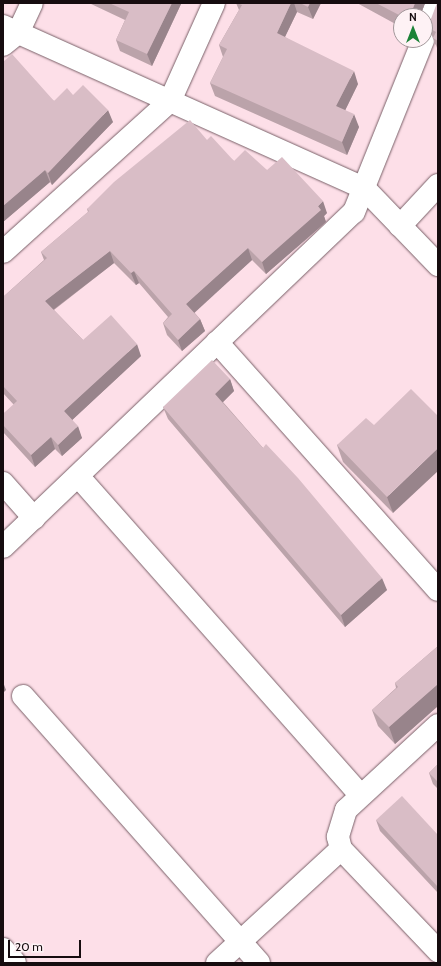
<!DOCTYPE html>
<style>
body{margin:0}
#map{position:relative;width:441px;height:966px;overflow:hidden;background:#fddfe8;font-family:Cabin,sans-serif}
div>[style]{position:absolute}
.roads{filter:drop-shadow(0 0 1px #796068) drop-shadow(0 0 1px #796068)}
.street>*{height:22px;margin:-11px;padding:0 11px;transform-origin:11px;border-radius:11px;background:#fff}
.wall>*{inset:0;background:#bba3aa}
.shaded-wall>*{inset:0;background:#98848b}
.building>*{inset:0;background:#d9bdc6}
span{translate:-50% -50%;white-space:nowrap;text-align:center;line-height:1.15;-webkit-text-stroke:3px #fef2f5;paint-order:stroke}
.frame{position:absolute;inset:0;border:4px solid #160c0f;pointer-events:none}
.north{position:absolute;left:393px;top:8px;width:40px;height:40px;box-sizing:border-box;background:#fef2f5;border:1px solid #a19699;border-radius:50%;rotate:0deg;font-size:11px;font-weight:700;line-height:16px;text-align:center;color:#160c0f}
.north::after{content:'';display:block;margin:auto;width:14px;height:18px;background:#1c8338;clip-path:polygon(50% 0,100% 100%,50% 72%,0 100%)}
.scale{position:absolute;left:8px;top:940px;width:73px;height:18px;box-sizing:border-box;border:2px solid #160c0f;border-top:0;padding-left:5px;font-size:12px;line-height:14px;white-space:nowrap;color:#160c0f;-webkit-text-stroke:3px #fef2f5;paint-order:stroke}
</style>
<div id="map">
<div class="roads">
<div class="street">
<i style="left:3px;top:26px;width:396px;rotate:24.2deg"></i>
<i style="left:364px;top:188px;width:107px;rotate:46.1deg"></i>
<i style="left:425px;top:34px;width:33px;rotate:-69deg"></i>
<i style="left:3px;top:45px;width:19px;rotate:-39deg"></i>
<i style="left:18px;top:33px;width:33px;rotate:-65deg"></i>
<i style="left:400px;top:226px;width:56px;rotate:-47.2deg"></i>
<i style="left:3px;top:252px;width:225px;rotate:-42.1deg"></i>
<i style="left:170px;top:101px;width:107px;rotate:-65.8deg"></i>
<i style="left:217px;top:342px;width:332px;rotate:48.3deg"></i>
<i style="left:78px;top:476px;width:426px;rotate:48.5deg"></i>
<i style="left:3px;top:483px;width:47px;rotate:48.5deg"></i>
<i style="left:3px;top:547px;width:485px;rotate:-43.7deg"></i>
<i style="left:354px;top:212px;width:185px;rotate:-68.1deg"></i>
<i style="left:23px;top:696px;width:356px;rotate:48.5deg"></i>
<i style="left:438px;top:725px;width:125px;rotate:137.3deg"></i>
<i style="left:346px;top:810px;width:28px;rotate:107deg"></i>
<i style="left:338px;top:837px;width:12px;rotate:76deg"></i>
<i style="left:341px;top:849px;width:141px;rotate:46.4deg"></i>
<i style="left:3px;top:949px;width:18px;rotate:49deg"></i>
<i style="left:217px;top:963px;width:168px;rotate:-42.6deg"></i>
</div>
</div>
<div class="wall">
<i style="clip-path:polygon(89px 3px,181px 3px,181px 4px,152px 66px,120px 51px,116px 40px,125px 20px)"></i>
<i style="clip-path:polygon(236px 3px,321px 3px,313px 19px,297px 12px,285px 37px,358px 84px,345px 110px,359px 127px,347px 155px,215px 96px,210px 83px,223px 57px,219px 45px,239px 10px)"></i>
<i style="clip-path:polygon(357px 3px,425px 3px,420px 16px,401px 16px,401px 27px)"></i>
<i style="clip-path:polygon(438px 3px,438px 51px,436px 45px,435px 44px,429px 28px)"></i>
<i style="clip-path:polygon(3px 62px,54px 101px,73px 95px,113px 122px,52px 185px,50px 182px,3px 222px)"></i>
<i style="clip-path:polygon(207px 140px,234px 161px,267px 170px,327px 213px,324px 216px,326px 222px,266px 274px,252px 260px,194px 312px,200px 319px,205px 331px,182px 351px,167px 335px,163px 323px,168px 317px,139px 283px,136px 285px,114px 263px,54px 310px,83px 340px,141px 356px,72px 420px,82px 438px,62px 456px,55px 449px,35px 467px,3px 432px,3px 414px,14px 405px,3px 393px,3px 296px,3px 297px,44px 260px,41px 252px,88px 212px,87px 209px)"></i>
<i style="clip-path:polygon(230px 379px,234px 391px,223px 402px,387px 590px,345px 627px,168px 419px,163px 407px)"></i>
<i style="clip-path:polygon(374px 425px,393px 513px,343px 462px,337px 445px)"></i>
<i style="clip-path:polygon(438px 646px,438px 706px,395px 744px,378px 726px,372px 710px,396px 688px,395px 683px)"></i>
<i style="clip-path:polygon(438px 764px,438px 789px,433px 784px,429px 773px)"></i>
<i style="clip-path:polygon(376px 820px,438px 835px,438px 893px,380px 831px)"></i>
</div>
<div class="shaded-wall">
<i style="clip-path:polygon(172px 3px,181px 3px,181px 4px,152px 66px,147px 54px)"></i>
<i style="clip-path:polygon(291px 3px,294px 3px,297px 12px,281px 45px,277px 33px)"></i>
<i style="clip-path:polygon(310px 3px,321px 3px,313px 19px,308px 7px)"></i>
<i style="clip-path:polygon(415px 3px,425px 3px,420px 16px,410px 16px)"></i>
<i style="clip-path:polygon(354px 71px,358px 84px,341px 119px,336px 106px)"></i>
<i style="clip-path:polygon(108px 110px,113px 122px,52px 185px,48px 173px)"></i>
<i style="clip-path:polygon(354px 114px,359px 127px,347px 155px,342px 142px)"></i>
<i style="clip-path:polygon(45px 170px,50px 182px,3px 222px,3px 206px)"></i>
<i style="clip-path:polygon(323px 201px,327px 213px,324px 216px,326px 222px,266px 274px,262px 262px)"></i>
<i style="clip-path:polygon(248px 248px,252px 260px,191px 316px,186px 304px)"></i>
<i style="clip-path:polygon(110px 251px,114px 263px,49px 313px,45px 301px)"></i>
<i style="clip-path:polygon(134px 271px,139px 283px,136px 285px,131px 273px)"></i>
<i style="clip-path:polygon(200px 319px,205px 331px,182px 351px,178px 340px)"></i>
<i style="clip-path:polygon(137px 344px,141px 356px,69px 423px,64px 411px)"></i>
<i style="clip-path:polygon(230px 379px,234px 391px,219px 406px,215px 394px)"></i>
<i style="clip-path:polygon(78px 426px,82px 438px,62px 456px,58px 445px)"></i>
<i style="clip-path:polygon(51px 437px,55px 449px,35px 467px,31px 455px)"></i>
<i style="clip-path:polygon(438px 448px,438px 471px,393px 513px,387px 497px)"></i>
<i style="clip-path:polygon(382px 578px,387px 590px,345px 627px,341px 615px)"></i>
<i style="clip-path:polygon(3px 682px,6px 690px,3px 693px)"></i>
<i style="clip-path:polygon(438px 684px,438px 706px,395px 744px,389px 727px)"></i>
</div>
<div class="building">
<i style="clip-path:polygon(109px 3px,172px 3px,147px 54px,116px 40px,129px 12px)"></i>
<i style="clip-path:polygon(237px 3px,291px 3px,277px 33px,354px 71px,336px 106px,354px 114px,342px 142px,210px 83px,227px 49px,219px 45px,242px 5px)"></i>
<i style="clip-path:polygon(300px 3px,310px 3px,308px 7px)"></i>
<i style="clip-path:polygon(376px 3px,415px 3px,410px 16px,401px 16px)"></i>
<i style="clip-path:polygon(437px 3px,438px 3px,438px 41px,433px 38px,436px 32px,429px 28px,429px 24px)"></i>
<i style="clip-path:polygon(12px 54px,54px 101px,67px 88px,73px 95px,83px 85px,108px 110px,48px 173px,45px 170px,3px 206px,3px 62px)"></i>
<i style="clip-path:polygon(190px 120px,207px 140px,211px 136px,234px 161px,245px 150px,267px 170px,282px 157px,323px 201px,318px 206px,321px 210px,262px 262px,248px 248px,186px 304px,200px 319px,178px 340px,163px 323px,172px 314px,134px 271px,131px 273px,110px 251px,45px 301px,83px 340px,111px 315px,137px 344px,64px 411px,78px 426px,58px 445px,51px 437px,31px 455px,3px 425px,3px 414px,17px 401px,3px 386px,3px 296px,3px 297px,47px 258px,41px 252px,89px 211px,87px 209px,114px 182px)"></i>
<i style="clip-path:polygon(212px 360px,230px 379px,215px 394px,263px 448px,266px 444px,298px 478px,382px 578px,341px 615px,163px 407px)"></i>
<i style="clip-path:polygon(411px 389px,438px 416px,438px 448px,387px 497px,337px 445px,366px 418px,374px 425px)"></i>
<i style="clip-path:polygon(438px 646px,438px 684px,389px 727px,372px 710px,398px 687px,395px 683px)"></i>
<i style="clip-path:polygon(438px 764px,438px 782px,429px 773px)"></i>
<i style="clip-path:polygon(402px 796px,438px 835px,438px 887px,376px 820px)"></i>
</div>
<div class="frame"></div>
<div class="north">N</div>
<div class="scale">20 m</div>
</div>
